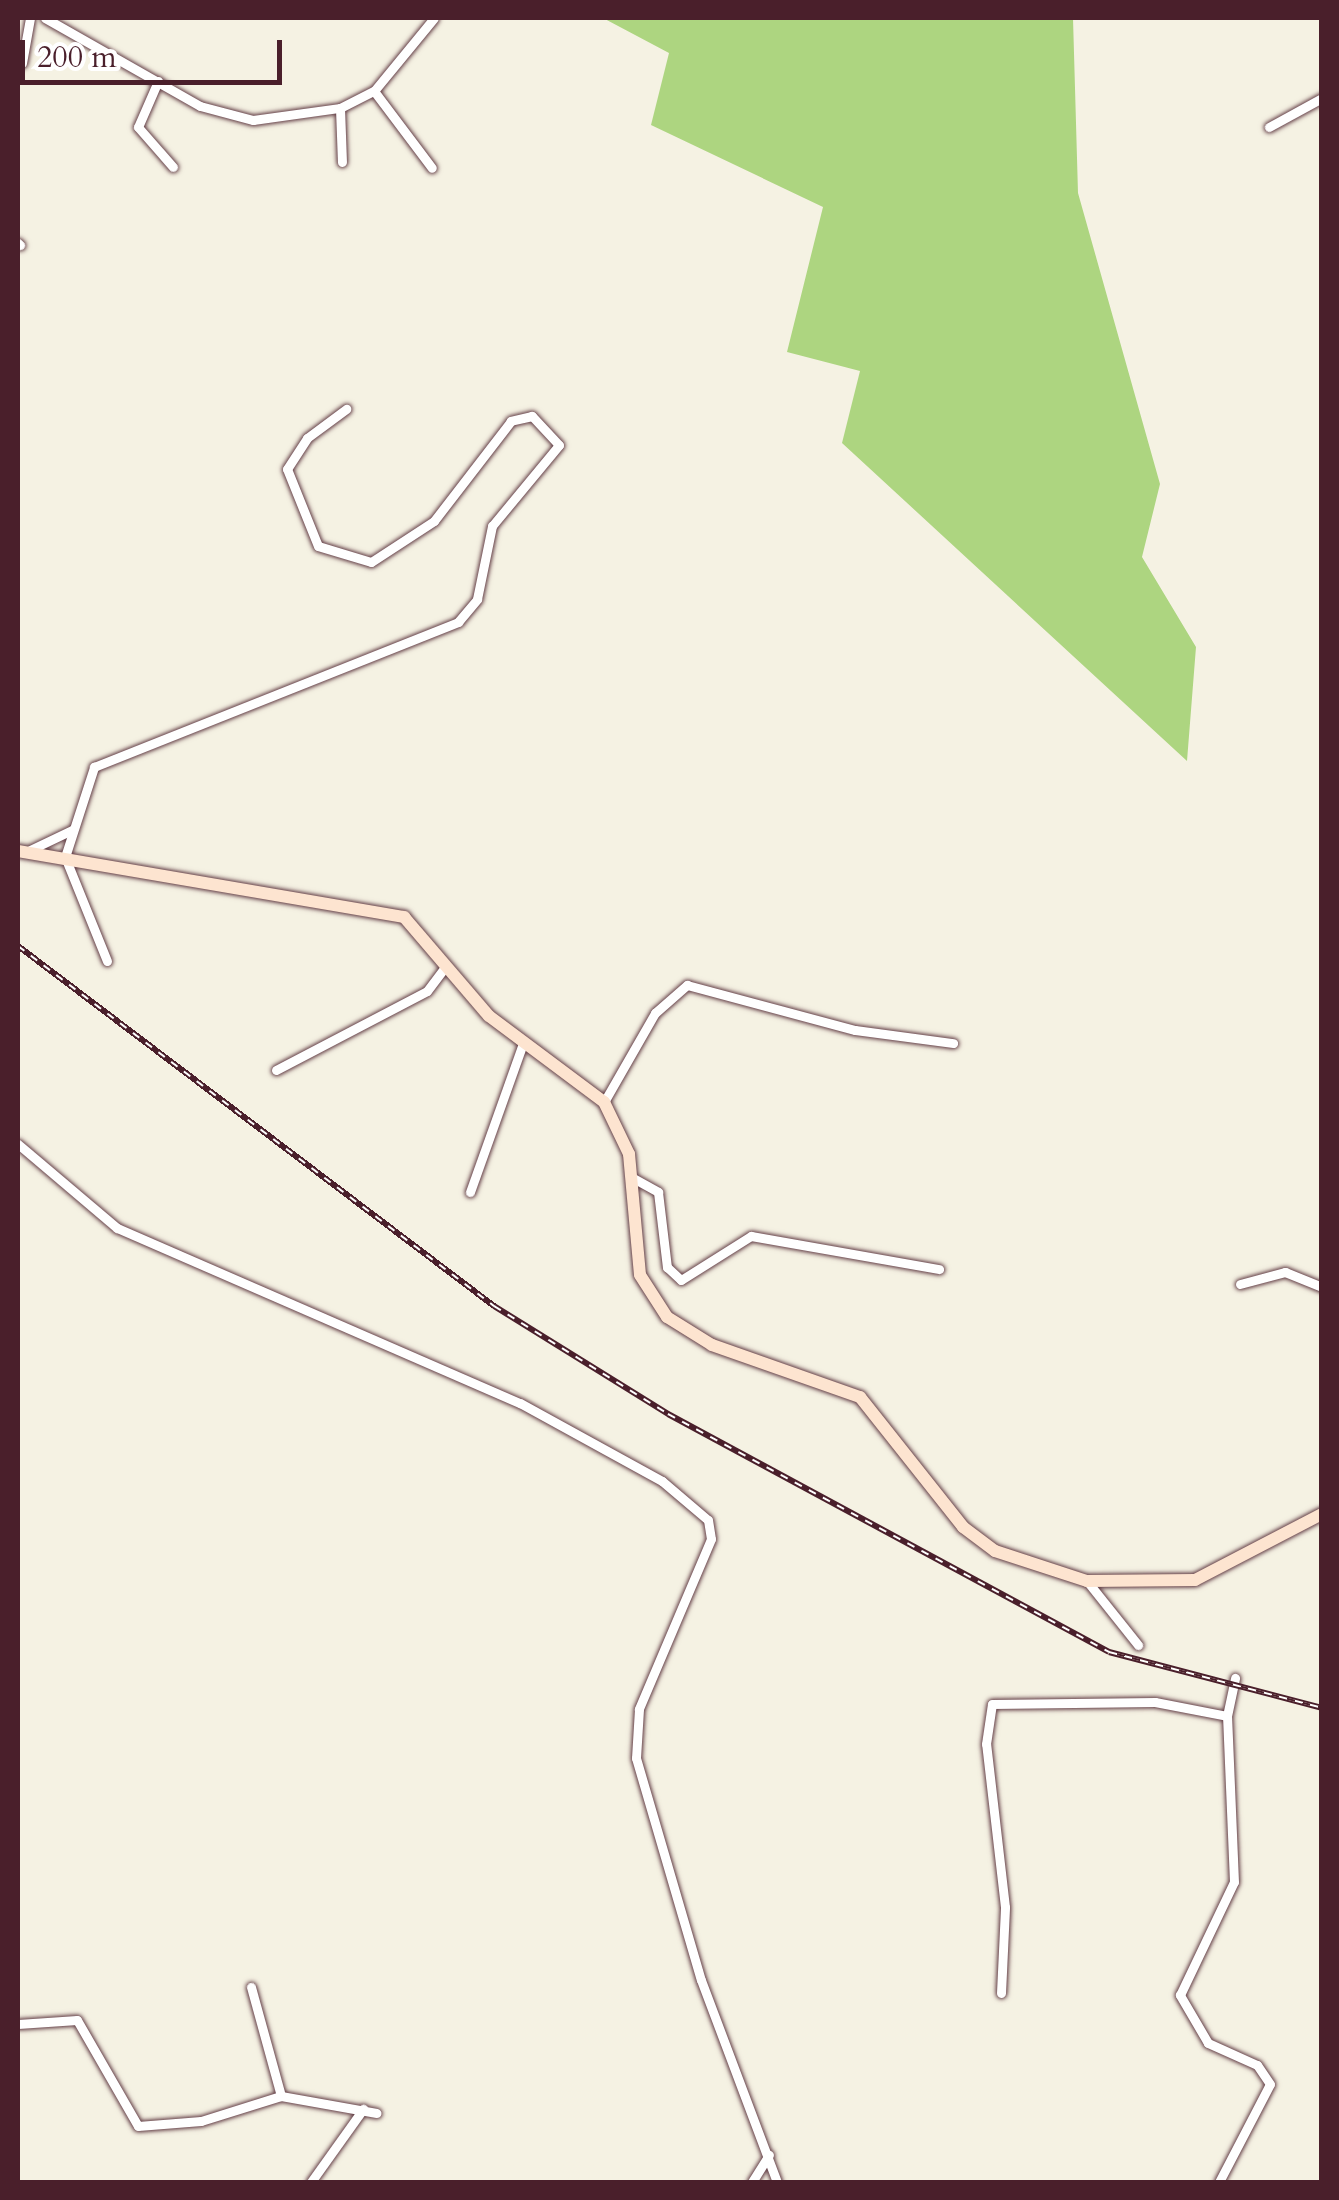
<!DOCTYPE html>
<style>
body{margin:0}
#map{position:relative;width:1339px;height:2200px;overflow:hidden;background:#f5f2e3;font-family:Cardo,serif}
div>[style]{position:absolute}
.green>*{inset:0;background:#add580}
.roads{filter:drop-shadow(0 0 2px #643f47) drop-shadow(0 0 2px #643f47)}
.street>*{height:9px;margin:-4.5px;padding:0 4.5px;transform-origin:4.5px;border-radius:4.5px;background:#fff}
.secondary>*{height:12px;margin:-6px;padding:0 6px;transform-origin:6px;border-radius:6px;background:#fde4d0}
.rail>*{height:6px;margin-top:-3px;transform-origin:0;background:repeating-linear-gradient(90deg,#fff 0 8px,#4a1f2b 0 16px);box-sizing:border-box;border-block:2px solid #4a1f2b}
span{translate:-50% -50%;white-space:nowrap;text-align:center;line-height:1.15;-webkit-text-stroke:10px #fff;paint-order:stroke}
.frame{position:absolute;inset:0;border:20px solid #4a1f2b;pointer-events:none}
.scale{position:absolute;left:20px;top:40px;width:262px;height:45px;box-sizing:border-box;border:5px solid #4a1f2b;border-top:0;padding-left:12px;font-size:30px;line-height:35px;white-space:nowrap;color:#4a1f2b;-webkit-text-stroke:8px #fff;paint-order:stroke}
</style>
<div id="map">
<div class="green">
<i style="clip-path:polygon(603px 18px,1073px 18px,1078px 193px,1160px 484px,1142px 557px,1196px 647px,1187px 761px,842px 443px,860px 371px,787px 352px,823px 207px,651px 125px,669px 53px)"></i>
</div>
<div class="roads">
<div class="street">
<i style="left:45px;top:18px;width:178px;rotate:29.6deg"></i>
<i style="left:200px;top:106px;width:55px;rotate:14.8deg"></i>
<i style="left:253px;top:120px;width:88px;rotate:-7.9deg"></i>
<i style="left:340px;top:108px;width:38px;rotate:-27deg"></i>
<i style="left:374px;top:91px;width:94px;rotate:-50.6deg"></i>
<i style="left:22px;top:63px;width:46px;rotate:-79.9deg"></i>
<i style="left:158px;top:81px;width:50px;rotate:113.5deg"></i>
<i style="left:138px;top:127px;width:53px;rotate:48.8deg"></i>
<i style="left:374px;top:91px;width:96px;rotate:53deg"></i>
<i style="left:340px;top:108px;width:54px;rotate:87.9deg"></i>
<i style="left:1269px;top:127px;width:60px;rotate:-28.7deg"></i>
<i style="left:18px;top:243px;width:3px;rotate:45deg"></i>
<i style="left:30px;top:850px;width:47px;rotate:-25.5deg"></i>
<i style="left:107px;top:961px;width:112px;rotate:-112deg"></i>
<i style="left:65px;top:857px;width:95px;rotate:-72.1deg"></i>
<i style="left:94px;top:767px;width:392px;rotate:-21.7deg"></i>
<i style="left:458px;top:622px;width:30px;rotate:-50deg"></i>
<i style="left:477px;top:599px;width:75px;rotate:-78.4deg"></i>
<i style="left:492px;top:526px;width:105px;rotate:-50.4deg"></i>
<i style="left:559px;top:445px;width:40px;rotate:-133deg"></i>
<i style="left:532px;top:416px;width:22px;rotate:167deg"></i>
<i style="left:511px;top:421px;width:126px;rotate:127.6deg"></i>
<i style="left:434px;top:521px;width:75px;rotate:146.9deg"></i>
<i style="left:371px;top:562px;width:55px;rotate:-163.2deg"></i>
<i style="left:318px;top:546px;width:83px;rotate:-111.9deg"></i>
<i style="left:287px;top:469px;width:37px;rotate:-57deg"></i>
<i style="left:307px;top:438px;width:49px;rotate:-36.6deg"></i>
<i style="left:276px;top:1070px;width:170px;rotate:-27.6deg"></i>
<i style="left:427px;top:991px;width:26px;rotate:-53deg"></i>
<i style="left:604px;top:1102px;width:103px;rotate:-60.2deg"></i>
<i style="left:655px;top:1013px;width:43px;rotate:-41.2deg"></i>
<i style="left:687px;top:985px;width:174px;rotate:15deg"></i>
<i style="left:855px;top:1030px;width:99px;rotate:7.6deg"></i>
<i style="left:18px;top:1144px;width:130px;rotate:40.3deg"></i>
<i style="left:117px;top:1228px;width:439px;rotate:23.5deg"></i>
<i style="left:520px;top:1403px;width:162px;rotate:28.8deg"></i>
<i style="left:662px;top:1481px;width:60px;rotate:40.3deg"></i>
<i style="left:708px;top:1520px;width:19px;rotate:81deg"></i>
<i style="left:711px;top:1539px;width:185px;rotate:113deg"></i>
<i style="left:639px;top:1709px;width:49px;rotate:93.5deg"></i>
<i style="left:636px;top:1758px;width:231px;rotate:73.7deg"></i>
<i style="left:701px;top:1980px;width:216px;rotate:69.4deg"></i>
<i style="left:633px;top:1178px;width:29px;rotate:29deg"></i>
<i style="left:658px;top:1192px;width:76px;rotate:83.2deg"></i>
<i style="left:667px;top:1267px;width:19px;rotate:43deg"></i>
<i style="left:681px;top:1280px;width:83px;rotate:-32.2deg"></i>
<i style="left:751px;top:1236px;width:191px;rotate:10deg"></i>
<i style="left:470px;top:1192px;width:158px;rotate:-70.4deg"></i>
<i style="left:1240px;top:1284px;width:47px;rotate:-14.9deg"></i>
<i style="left:1285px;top:1272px;width:40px;rotate:22deg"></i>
<i style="left:1087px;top:1581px;width:82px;rotate:51.4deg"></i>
<i style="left:251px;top:1987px;width:113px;rotate:74.6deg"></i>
<i style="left:1001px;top:1993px;width:86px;rotate:-87.3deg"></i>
<i style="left:1005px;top:1907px;width:164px;rotate:-96.6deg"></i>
<i style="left:986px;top:1744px;width:40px;rotate:-81.5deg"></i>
<i style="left:992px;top:1704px;width:163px;rotate:-0.7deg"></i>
<i style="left:1155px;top:1702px;width:73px;rotate:11deg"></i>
<i style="left:18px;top:2024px;width:59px;rotate:-3.9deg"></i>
<i style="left:77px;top:2020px;width:122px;rotate:60.1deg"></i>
<i style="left:138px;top:2126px;width:63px;rotate:-4.5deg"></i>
<i style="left:201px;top:2121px;width:84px;rotate:-17.4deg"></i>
<i style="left:281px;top:2096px;width:97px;rotate:10.1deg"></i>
<i style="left:311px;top:2182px;width:90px;rotate:-54.5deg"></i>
<i style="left:752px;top:2182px;width:32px;rotate:-58deg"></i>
<i style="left:1219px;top:2182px;width:110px;rotate:-62.5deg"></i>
<i style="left:1270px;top:2084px;width:23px;rotate:-124deg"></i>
<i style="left:1257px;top:2065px;width:54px;rotate:-155.8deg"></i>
<i style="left:1208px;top:2043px;width:56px;rotate:-120.3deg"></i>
<i style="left:1180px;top:1995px;width:125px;rotate:-64.5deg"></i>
<i style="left:1234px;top:1882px;width:166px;rotate:-92.4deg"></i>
<i style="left:1227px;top:1716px;width:39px;rotate:-78deg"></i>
</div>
<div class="secondary">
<i style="left:18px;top:851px;width:392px;rotate:9.7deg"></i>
<i style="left:404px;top:917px;width:130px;rotate:49.4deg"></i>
<i style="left:489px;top:1016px;width:144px;rotate:36.8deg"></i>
<i style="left:604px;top:1102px;width:58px;rotate:64.3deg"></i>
<i style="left:629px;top:1154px;width:121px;rotate:84.8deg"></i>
<i style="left:640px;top:1275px;width:50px;rotate:57.3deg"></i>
<i style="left:667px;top:1317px;width:53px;rotate:31.9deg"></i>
<i style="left:712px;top:1345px;width:157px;rotate:19.4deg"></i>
<i style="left:860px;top:1397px;width:166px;rotate:51.6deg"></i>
<i style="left:963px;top:1527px;width:40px;rotate:37deg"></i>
<i style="left:995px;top:1551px;width:97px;rotate:18.1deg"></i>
<i style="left:1087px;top:1581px;width:108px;rotate:-0.5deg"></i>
<i style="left:1195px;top:1580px;width:143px;rotate:-27.5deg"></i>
</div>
</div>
<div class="rail">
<i style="left:18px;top:946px;width:597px;rotate:37.1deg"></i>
<i style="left:494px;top:1306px;width:205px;rotate:31.8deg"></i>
<i style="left:668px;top:1414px;width:501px;rotate:28.35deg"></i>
<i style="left:1109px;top:1652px;width:220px;rotate:14.7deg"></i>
</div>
<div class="frame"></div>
<div class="scale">200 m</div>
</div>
